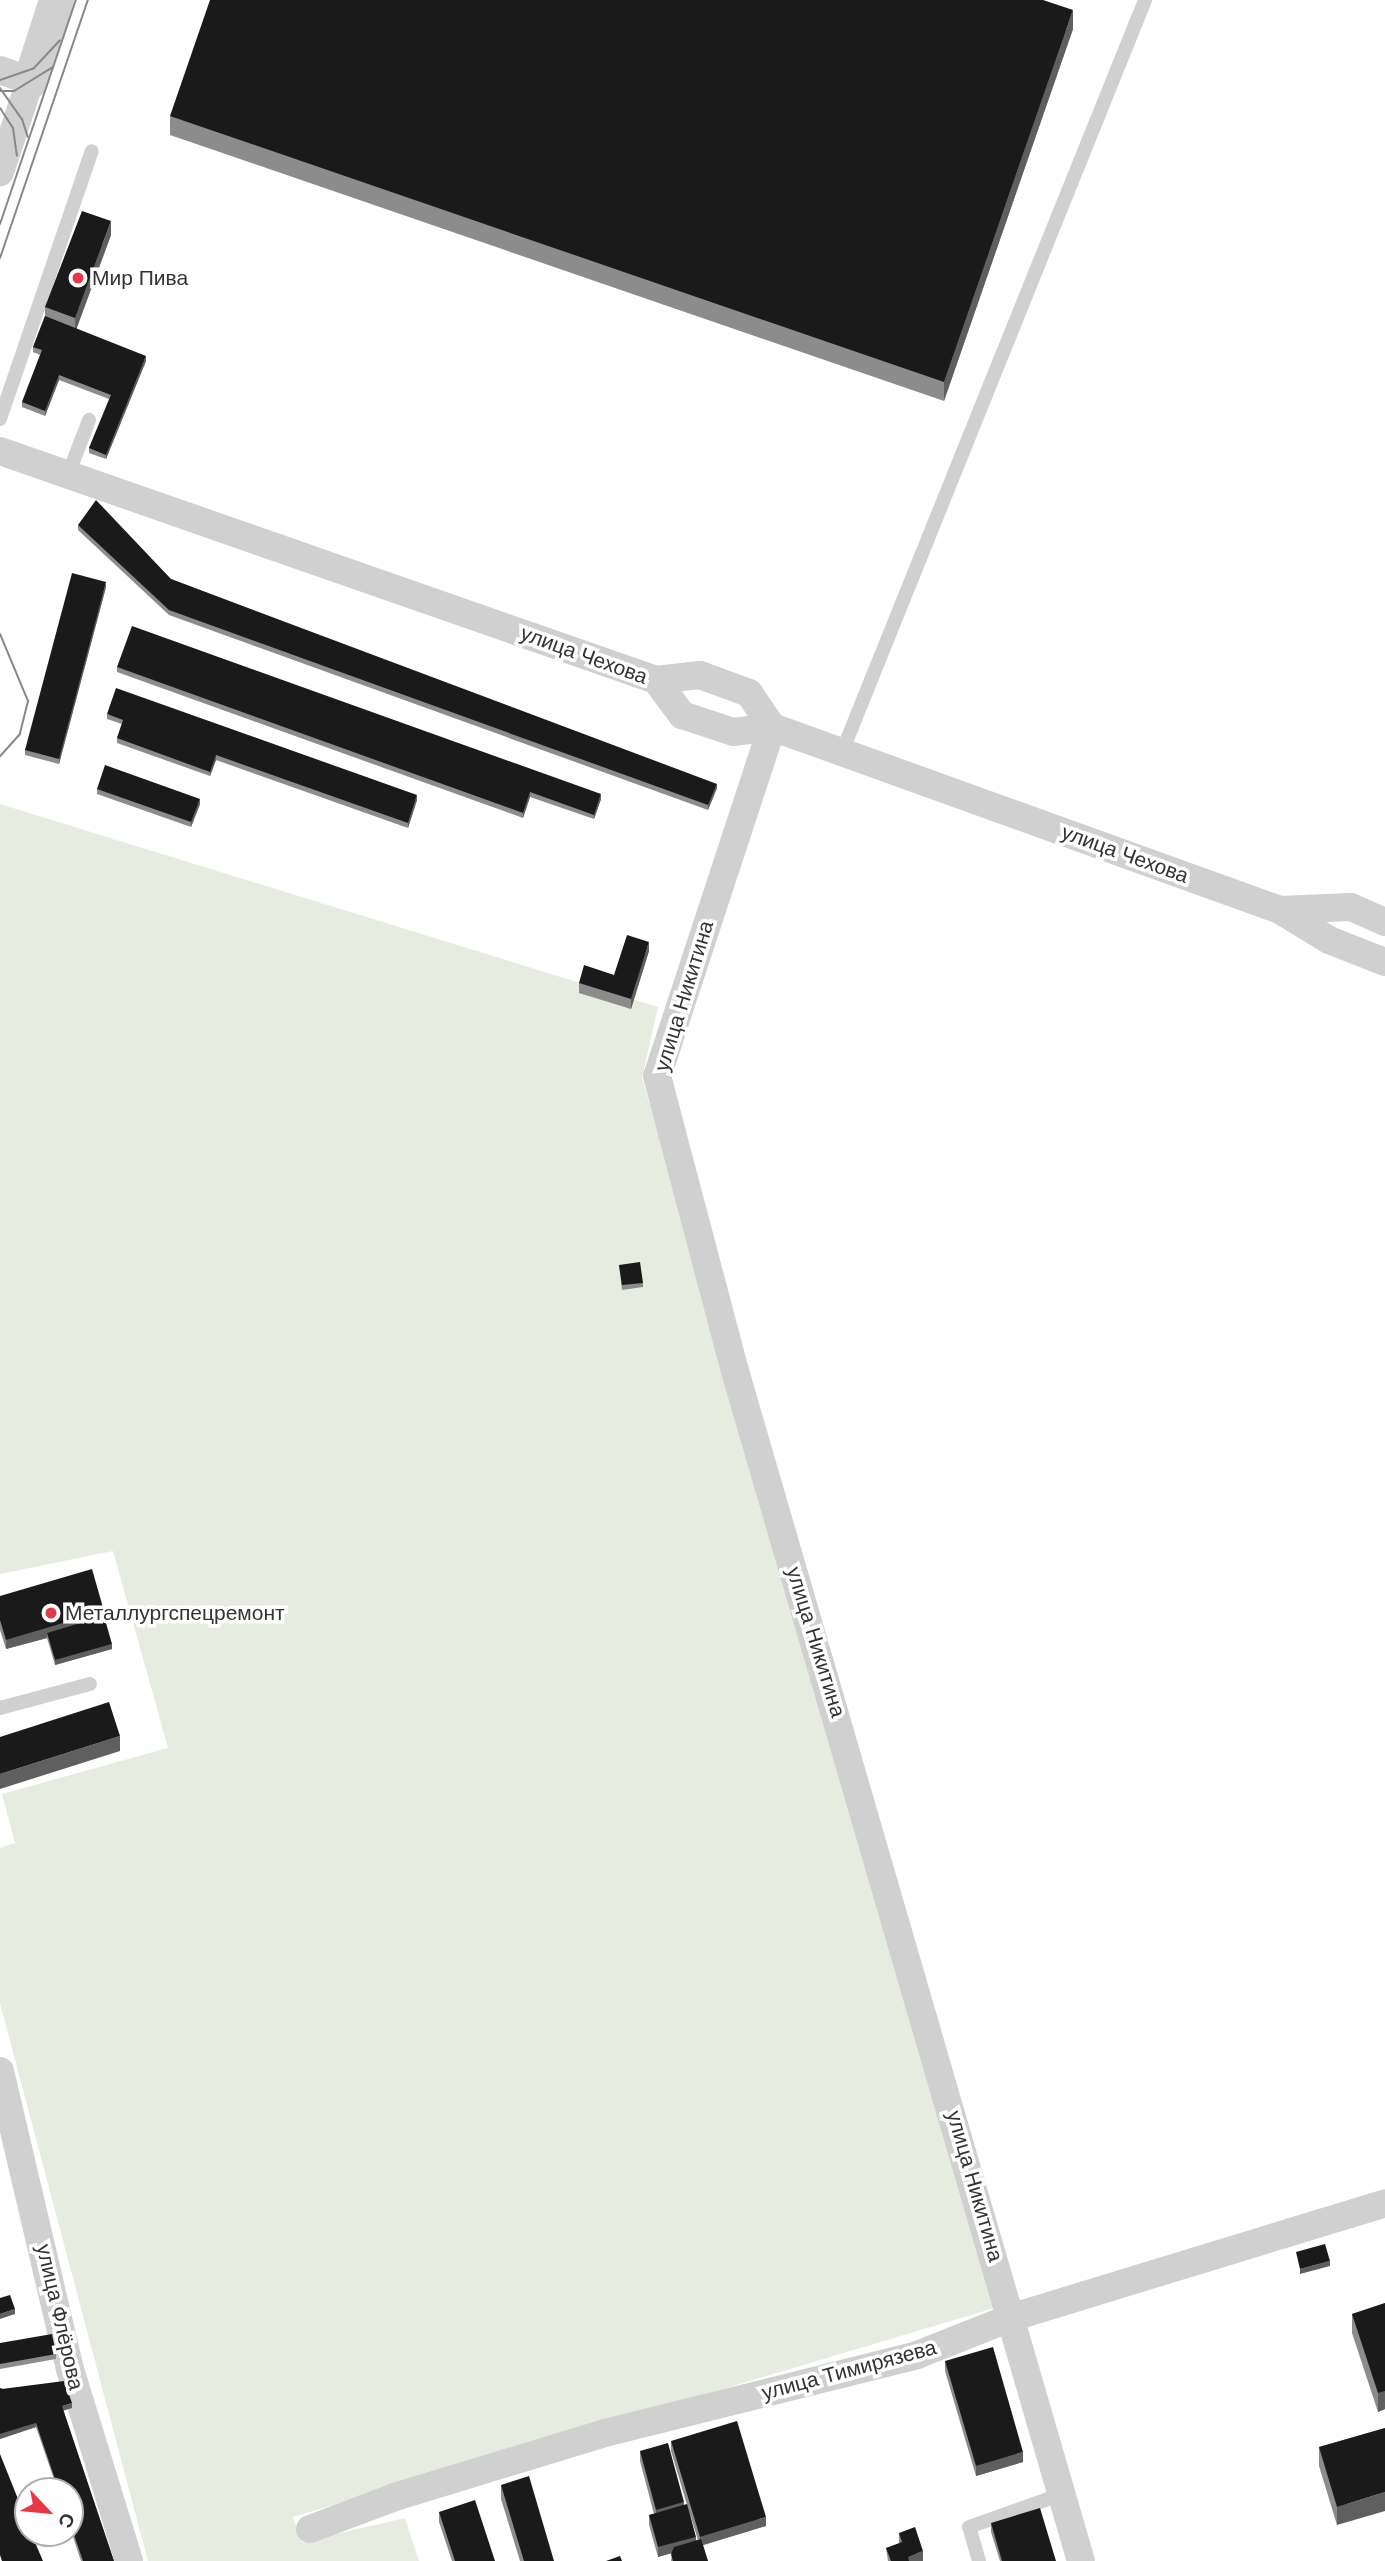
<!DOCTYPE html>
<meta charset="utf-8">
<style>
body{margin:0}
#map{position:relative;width:1385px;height:2561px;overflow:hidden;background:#fff;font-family:Helvetica,sans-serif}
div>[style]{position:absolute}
.green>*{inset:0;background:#e6ecdf}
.service>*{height:14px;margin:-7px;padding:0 7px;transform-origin:7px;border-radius:7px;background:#d0d0d0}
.minor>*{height:28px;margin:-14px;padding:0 14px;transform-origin:14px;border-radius:14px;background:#d0d0d0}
.tertiary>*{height:35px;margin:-17.5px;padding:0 17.5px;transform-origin:17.5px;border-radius:17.5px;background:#d0d0d0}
.tram>*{height:2px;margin:-1px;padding:0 1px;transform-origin:1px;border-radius:1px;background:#888}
.wall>*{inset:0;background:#8c8c8c}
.shaded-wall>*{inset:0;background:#5f5f5f}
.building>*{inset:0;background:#1a1a1a}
.dots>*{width:19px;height:19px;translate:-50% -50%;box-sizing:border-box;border:4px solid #fff;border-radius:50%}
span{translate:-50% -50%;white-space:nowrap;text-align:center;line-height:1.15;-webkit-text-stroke:7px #fff;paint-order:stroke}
.poi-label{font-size:21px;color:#333}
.left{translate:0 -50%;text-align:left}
.street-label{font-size:21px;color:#333}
.north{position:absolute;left:14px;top:2477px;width:70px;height:70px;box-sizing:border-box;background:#fff;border:2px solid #adadad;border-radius:50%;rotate:116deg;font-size:19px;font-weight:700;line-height:28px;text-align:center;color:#333}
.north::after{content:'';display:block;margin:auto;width:24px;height:32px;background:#e63946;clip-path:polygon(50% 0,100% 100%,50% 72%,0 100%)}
</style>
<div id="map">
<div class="green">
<i style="clip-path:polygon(0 804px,658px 1007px,642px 1078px,998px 2307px,293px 2517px,302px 2542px,405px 2518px,419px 2561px,148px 2561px,0 2003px,0 1848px,15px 1843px,2px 1794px,168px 1748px,113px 1551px,0 1574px)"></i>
</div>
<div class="service">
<i style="left:0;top:419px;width:283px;rotate:-71.1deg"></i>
<i style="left:68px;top:475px;width:59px;rotate:-69.1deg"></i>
<i style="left:842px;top:752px;width:811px;rotate:-68.05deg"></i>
<i style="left:0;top:1708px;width:93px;rotate:-14.9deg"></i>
<i style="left:979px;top:2561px;width:35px;rotate:-106deg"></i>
<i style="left:969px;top:2527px;width:99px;rotate:-19.5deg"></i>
</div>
<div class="minor">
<i style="left:0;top:70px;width:32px;rotate:20deg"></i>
<i style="left:30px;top:81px;width:96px;rotate:108.2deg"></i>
<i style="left:0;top:451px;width:695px;rotate:19.24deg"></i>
<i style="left:656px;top:680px;width:44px;rotate:53.4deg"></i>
<i style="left:682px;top:715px;width:54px;rotate:18.4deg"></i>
<i style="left:733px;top:732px;width:39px;rotate:-7deg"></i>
<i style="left:772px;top:727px;width:540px;rotate:19.81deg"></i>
<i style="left:1280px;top:910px;width:57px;rotate:31.5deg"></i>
<i style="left:1329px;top:940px;width:60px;rotate:21.4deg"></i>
<i style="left:656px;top:680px;width:44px;rotate:-6.5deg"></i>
<i style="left:700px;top:675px;width:52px;rotate:20.2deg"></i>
<i style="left:749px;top:693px;width:41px;rotate:55.9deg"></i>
<i style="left:772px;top:727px;width:367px;rotate:108.2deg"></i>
<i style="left:657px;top:1076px;width:305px;rotate:75.2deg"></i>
<i style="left:735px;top:1371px;width:1239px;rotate:73.79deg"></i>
<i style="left:1280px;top:910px;width:71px;rotate:-2.4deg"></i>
<i style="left:1351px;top:907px;width:37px;rotate:24deg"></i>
<i style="left:0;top:2071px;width:306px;rotate:76.8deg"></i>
<i style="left:70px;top:2369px;width:201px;rotate:72.9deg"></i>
<i style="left:310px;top:2529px;width:94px;rotate:-20.6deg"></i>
<i style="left:398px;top:2496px;width:216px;rotate:-16.9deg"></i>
<i style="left:605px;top:2433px;width:322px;rotate:-14deg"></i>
<i style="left:917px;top:2355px;width:103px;rotate:-21.6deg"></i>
<i style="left:1013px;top:2317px;width:389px;rotate:-17deg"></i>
</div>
<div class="tertiary">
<i style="left:30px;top:81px;width:85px;rotate:-72.2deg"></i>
</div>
<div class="tram">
<i style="left:0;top:80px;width:36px;rotate:-19deg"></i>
<i style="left:34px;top:68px;width:38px;rotate:-47deg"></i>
<i style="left:0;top:88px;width:38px;rotate:55deg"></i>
<i style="left:22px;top:119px;width:19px;rotate:72deg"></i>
<i style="left:0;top:91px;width:14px"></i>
<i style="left:14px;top:91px;width:46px;rotate:-31.6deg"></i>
<i style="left:0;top:108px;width:24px;rotate:57deg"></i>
<i style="left:13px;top:128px;width:28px;rotate:82deg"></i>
<i style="left:0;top:224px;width:237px;rotate:-71.3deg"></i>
<i style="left:0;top:258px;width:273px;rotate:-71.2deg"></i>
<i style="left:0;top:634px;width:73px;rotate:67.3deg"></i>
<i style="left:28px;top:701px;width:34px;rotate:104deg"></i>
<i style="left:20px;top:734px;width:30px;rotate:132deg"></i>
</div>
<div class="wall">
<i style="clip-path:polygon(1073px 29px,944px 401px,170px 135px,170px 116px)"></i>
<i style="clip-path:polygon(111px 235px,76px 329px,146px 361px,106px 459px,89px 453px,89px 448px,109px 399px,59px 380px,45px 416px,22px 407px,22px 402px,40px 355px,33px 352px,33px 347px,45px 316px,45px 307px)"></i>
<i style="clip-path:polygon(78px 525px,171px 579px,717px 788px,708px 810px,169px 615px,78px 530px)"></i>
<i style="clip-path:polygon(106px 587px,59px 764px,25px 755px,25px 750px)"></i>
<i style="clip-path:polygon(117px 667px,601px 799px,594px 819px,530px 797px,523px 818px,117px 672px)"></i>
<i style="clip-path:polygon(107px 714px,417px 800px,408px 828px,216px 760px,210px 776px,117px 743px,117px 738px,122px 724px,107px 719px)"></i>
<i style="clip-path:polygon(97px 789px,200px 804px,191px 827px,97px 794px)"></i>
<i style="clip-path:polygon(649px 951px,631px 1009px,579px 993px,579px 983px,614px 975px)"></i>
<i style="clip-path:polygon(619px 1265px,643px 1283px,643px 1287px,622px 1290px)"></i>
<i style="clip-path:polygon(0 1596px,104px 1616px,112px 1649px,55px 1665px,47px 1638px,6px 1649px,0 1630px)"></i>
<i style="clip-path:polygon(1385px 2303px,1385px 2409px,1378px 2412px,1352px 2333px,1352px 2314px)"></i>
<i style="clip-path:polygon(0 2343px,56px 2354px,56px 2359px,0 2369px)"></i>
<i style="clip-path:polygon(945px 2361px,1023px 2462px,976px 2476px,945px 2371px)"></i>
<i style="clip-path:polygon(0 2388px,72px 2408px,63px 2410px,114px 2561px,81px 2561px,70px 2528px,70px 2491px,58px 2491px,36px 2427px,0 2439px)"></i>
<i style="clip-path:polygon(1385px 2428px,1337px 2525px,1319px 2466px,1319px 2447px)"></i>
<i style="clip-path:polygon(evenodd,671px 2441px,766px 2526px,703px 2545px,708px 2561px,671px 2561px,672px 2553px,658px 2557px,649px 2525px,649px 2515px,654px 2514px,640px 2461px,640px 2451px,684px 2505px,687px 2505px,671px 2451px,671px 2441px,690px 2514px,698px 2540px,696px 2541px,690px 2514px)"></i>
<i style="clip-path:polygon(501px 2485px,554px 2561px,520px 2561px,501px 2499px)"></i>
<i style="clip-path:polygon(439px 2512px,495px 2561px,452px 2561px,439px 2522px)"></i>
<i style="clip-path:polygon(991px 2523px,1056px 2561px,1000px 2561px,991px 2532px)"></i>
<i style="clip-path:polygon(899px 2533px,923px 2561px,888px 2561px,886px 2548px,899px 2544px)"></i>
</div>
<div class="shaded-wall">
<i style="clip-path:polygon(1073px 10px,1073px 29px,944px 401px,944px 382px)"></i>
<i style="clip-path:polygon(111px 221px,111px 235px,75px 333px,75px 318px)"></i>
<i style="clip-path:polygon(146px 356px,146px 361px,106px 459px,106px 455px)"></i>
<i style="clip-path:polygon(59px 375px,59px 380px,45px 416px,45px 411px)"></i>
<i style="clip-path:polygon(106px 582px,106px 587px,59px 764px,59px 759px)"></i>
<i style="clip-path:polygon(216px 755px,216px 760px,210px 776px,210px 772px)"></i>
<i style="clip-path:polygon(717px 784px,717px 788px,708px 810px,708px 805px)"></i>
<i style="clip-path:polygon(530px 792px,530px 797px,523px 818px,523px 813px)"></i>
<i style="clip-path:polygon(601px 794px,601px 799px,594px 819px,594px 815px)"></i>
<i style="clip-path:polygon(417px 795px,417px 800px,408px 828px,408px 823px)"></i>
<i style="clip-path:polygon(200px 799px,200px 804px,191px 827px,191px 822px)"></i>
<i style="clip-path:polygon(649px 942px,649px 951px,631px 1009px,631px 999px)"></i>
<i style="clip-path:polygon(104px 1611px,104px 1621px,47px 1633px,47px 1638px,6px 1649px,6px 1640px)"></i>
<i style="clip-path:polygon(112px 1644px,112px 1649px,55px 1665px,55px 1660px)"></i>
<i style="clip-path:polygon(120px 1736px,120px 1751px,0 1789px,0 1774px)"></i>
<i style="clip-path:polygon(1330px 2261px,1330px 2266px,1300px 2274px,1300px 2269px)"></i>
<i style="clip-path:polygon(15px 2309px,15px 2314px,0 2319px,0 2314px)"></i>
<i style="clip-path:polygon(1385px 2391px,1385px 2409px,1378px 2412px,1378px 2393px)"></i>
<i style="clip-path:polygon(72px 2403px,72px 2408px,62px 2411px,62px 2406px)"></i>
<i style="clip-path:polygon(36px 2423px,36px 2427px,0 2439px,0 2434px)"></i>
<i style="clip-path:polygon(1023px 2452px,1023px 2462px,976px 2476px,976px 2466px)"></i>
<i style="clip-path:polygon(1385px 2492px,1385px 2511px,1337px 2525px,1337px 2507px)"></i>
<i style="clip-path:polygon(684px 2502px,684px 2512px,656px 2519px,656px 2510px)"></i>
<i style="clip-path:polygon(766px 2517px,766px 2526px,700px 2546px,700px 2537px)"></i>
<i style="clip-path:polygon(696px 2537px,696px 2546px,658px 2557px,658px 2547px)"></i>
<i style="clip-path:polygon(923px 2551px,923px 2561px,908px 2561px,908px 2557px)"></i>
</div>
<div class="building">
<i style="clip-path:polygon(210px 0,1043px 0,1073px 10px,944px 382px,170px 116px)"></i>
<i style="clip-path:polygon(82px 211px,111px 221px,75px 318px,45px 307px)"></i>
<i style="clip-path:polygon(45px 316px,146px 356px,106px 455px,89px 448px,111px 395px,59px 375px,45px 411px,22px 402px,42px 350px,33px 347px)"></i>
<i style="clip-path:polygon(96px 500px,171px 579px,717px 784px,708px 805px,169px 610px,78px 525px)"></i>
<i style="clip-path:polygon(72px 573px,106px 582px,59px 759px,25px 750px)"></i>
<i style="clip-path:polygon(132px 626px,601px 794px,594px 815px,530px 792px,523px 813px,117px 667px)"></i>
<i style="clip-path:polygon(116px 688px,417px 795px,408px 823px,216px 755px,210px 772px,117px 738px,123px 720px,107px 714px)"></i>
<i style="clip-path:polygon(105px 765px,200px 799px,191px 822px,97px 789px)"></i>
<i style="clip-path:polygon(627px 935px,649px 942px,631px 999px,579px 983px,584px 965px,614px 975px)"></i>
<i style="clip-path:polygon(640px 1262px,643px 1283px,622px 1285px,619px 1265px)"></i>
<i style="clip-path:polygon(92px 1569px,104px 1611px,6px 1640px,0 1620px,0 1596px)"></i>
<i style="clip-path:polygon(104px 1616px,112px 1644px,55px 1660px,47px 1633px)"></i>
<i style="clip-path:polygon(109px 1702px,120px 1736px,0 1774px,0 1737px)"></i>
<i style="clip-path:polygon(1325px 2244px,1330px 2261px,1300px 2269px,1296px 2252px)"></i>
<i style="clip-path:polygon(10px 2295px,15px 2309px,0 2314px,0 2298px)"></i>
<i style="clip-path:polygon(1385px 2303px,1385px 2391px,1378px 2393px,1352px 2314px)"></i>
<i style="clip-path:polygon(52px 2334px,56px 2354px,0 2364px,0 2343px)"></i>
<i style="clip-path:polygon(993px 2347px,1023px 2452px,976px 2466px,945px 2361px)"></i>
<i style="clip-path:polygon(64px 2381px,72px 2403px,62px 2406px,114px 2561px,83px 2561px,70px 2523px,70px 2491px,59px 2491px,36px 2423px,0 2434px,0 2388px,2px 2389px)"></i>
<i style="clip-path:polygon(737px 2421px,766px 2517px,700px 2537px,671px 2441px)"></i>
<i style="clip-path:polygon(1385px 2428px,1385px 2492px,1337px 2507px,1319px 2447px)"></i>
<i style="clip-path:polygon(668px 2443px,684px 2502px,656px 2510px,640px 2451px)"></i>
<i style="clip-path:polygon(0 2454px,28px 2524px,28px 2533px,31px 2533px,43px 2561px,2px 2561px,0 2555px)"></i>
<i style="clip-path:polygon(529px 2476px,554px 2561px,524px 2561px,501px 2485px)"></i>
<i style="clip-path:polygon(475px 2500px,495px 2561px,455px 2561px,439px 2512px)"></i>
<i style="clip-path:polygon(687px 2504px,696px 2537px,658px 2547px,649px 2515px)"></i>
<i style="clip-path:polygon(1040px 2508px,1056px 2561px,1002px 2561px,991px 2523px)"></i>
<i style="clip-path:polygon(915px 2527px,923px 2551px,908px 2557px,909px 2561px,891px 2561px,886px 2548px,902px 2542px,899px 2533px)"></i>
<i style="clip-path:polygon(701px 2539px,708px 2561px,673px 2561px,671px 2554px,674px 2547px)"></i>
<i style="clip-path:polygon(620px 2556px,622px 2561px,606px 2561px)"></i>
</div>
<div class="dots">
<i style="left:78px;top:278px;background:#e63946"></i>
<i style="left:51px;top:1613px;background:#e63946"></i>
</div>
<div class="poi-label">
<span class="left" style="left:92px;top:278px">Мир Пива</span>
<span class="left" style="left:65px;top:1613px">Металлургспецремонт</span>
</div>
<div class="street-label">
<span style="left:584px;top:655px;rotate:20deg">улица Чехова</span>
<span style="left:1125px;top:854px;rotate:20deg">улица Чехова</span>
<span style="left:684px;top:996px;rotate:-73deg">улица Никитина</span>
<span style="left:816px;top:1642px;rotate:73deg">улица Никитина</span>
<span style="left:975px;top:2186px;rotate:74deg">улица Никитина</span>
<span style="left:60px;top:2317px;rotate:77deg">улица Флёрова</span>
<span style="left:849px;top:2370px;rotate:-15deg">улица Тимирязева</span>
</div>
<div class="north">С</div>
</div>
